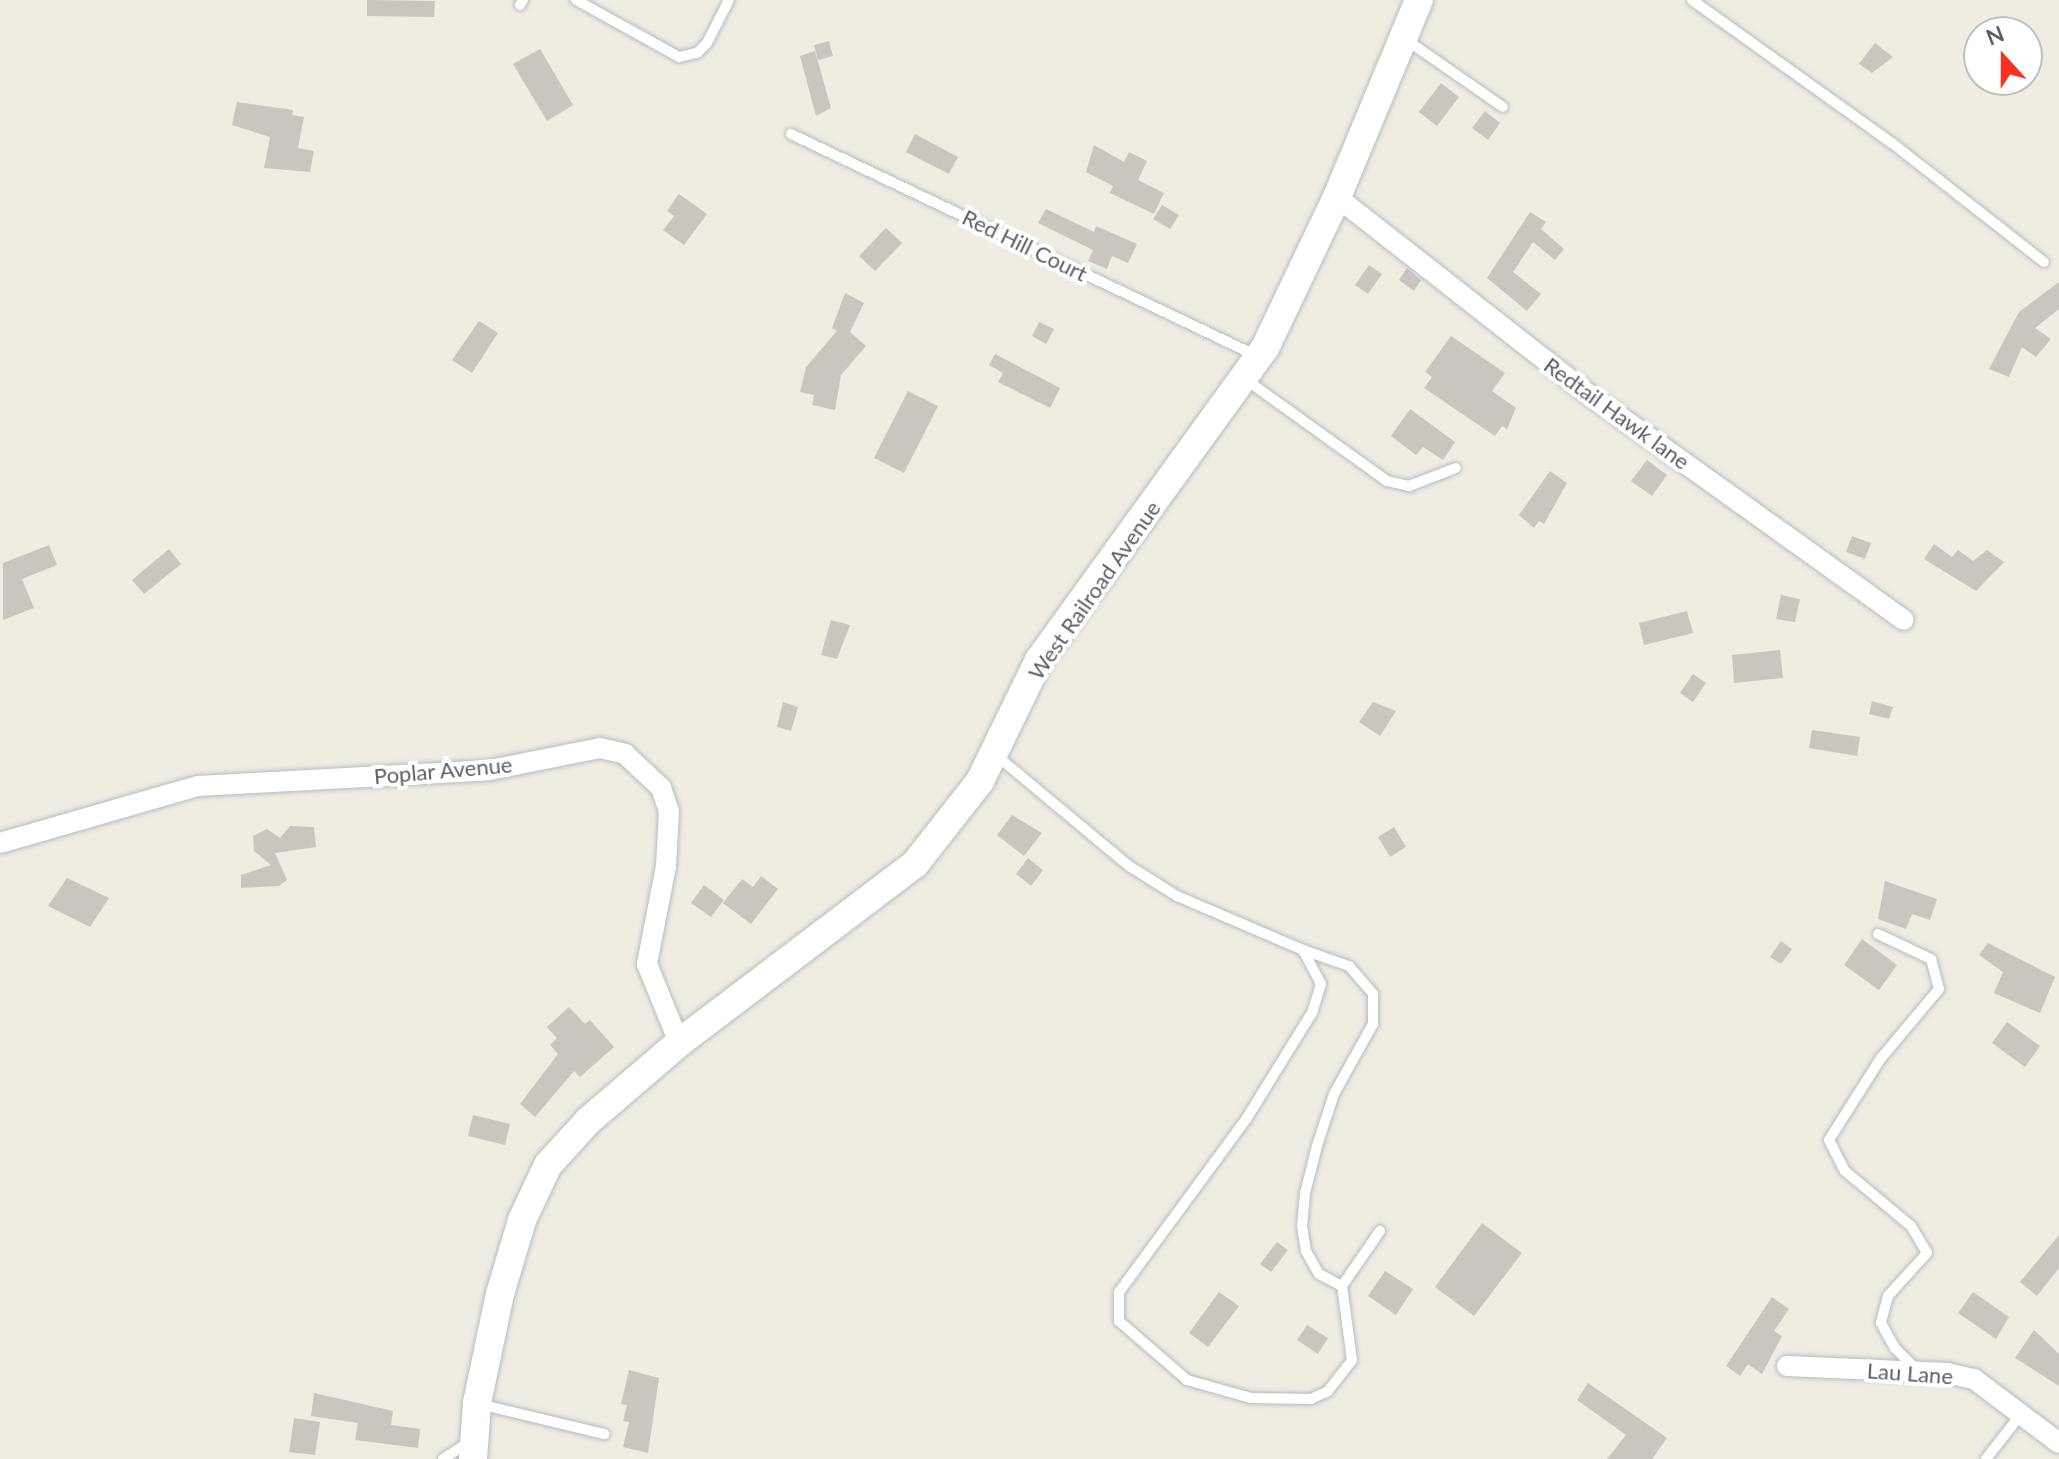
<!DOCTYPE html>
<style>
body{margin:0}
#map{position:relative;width:2059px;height:1459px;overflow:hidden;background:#efece2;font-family:Lato,sans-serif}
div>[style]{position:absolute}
.building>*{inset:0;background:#cac6bf}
.roads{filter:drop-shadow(0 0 2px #b8bbc0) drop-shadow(0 0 2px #b8bbc0)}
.service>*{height:10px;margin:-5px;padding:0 5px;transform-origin:5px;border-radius:5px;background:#fff}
.minor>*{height:20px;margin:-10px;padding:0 10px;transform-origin:10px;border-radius:10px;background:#fff}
.secondary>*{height:28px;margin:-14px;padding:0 14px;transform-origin:14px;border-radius:14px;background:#fff}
span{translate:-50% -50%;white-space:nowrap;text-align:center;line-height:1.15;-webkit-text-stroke:8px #fff;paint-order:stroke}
.street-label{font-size:22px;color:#5b5f65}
.north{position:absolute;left:1963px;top:16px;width:80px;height:80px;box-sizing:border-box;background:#fff;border:2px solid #bdbfc1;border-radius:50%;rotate:339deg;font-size:22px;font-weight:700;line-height:32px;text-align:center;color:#5b5f65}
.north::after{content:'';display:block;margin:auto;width:28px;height:36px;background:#f8321f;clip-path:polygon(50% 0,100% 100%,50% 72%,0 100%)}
</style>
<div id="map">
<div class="building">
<i style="clip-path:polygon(367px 0,435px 1px,434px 17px,367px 16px)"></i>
<i style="clip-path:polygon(829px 41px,833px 56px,818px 60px,814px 45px)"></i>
<i style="clip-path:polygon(1875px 43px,1893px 57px,1872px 73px,1859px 64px)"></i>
<i style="clip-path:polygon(540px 49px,573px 105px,547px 121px,513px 64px)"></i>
<i style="clip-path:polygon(815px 51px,831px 108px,816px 116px,800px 56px)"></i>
<i style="clip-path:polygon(1441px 83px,1459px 97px,1437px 126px,1419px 112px)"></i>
<i style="clip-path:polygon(237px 102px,293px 110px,292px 115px,304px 117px,298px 148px,314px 151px,310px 172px,264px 168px,270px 137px,232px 125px)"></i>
<i style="clip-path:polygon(1485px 111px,1500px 123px,1488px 140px,1472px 128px)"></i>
<i style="clip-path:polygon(915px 134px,958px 157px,949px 174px,906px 152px)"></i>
<i style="clip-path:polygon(1094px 145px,1124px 162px,1129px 152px,1147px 161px,1138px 180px,1164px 193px,1154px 214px,1110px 193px,1113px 186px,1086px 172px)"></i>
<i style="clip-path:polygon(679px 194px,707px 214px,684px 245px,663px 230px,674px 216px,667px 211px)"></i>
<i style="clip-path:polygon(1162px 205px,1179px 215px,1170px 229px,1153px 219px)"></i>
<i style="clip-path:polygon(1046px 209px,1094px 232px,1096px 226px,1137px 244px,1128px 263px,1112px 256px,1107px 269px,1088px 261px,1093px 250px,1038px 223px)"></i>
<i style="clip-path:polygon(1530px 212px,1546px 222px,1541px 229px,1564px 249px,1555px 260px,1533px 242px,1513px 272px,1541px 294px,1527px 311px,1487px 278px)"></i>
<i style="clip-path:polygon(886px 228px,902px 243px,875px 271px,859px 256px)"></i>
<i style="clip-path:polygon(1369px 265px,1382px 274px,1368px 294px,1355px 285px)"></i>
<i style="clip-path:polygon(1407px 268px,1421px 280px,1414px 291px,1399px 280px)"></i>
<i style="clip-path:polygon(2059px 282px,2059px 309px,2035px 328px,2051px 339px,2036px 357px,2022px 347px,2009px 377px,1989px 369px,2019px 312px)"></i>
<i style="clip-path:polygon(845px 293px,864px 303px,850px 332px,866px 346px,841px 375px,835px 410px,812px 405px,814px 395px,800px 392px,806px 367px,837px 331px,832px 328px)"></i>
<i style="clip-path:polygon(479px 321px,498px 333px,472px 373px,452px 360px)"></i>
<i style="clip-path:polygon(1039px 322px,1054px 329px,1046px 344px,1032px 336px)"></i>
<i style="clip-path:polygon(1451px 336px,1505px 373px,1492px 391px,1516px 408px,1507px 429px,1502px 426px,1495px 436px,1424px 388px,1432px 377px,1425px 372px)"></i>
<i style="clip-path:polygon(995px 354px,1060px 388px,1050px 408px,998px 382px,1003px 373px,989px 365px)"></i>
<i style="clip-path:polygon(908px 391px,938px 406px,904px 473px,874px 458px)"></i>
<i style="clip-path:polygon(1410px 409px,1455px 442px,1443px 460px,1423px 447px,1416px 455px,1391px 436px)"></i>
<i style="clip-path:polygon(1647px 460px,1667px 475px,1652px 496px,1631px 481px)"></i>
<i style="clip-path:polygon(1550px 471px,1567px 483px,1544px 524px,1539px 521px,1534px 528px,1519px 515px)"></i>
<i style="clip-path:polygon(1852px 536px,1871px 543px,1865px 559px,1846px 552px)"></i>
<i style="clip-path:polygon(1934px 544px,1952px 557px,1958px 550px,1973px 561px,1987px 550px,2004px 562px,1976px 591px,1924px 559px)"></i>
<i style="clip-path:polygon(49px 545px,57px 565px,22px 579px,34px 608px,3px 620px,3px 563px)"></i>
<i style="clip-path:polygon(169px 549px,181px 564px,144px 594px,132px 580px)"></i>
<i style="clip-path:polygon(1781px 595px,1800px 599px,1795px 622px,1776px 619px)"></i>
<i style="clip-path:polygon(1687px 611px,1693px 633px,1644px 645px,1639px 623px)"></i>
<i style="clip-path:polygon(831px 620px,850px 625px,837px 659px,821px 655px)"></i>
<i style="clip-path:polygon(1780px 650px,1783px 678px,1734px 683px,1732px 655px)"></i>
<i style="clip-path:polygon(1693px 674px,1706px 683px,1693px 702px,1680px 693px)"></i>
<i style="clip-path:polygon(1872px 701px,1893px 707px,1889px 719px,1869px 714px)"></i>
<i style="clip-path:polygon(783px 702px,798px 707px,791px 731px,777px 727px)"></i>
<i style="clip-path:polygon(1373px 702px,1396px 711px,1380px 736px,1359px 722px)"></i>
<i style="clip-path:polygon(1812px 730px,1860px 737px,1857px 756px,1809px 748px)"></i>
<i style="clip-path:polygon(1012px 815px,1042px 833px,1024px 856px,997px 835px)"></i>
<i style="clip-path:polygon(290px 826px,314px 827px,316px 847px,275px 853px,287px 880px,279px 886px,241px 888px,241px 875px,271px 865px,254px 851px,253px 836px,267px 829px,280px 838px)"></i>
<i style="clip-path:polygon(1394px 827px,1406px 847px,1390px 857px,1378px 837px)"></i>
<i style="clip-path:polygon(1028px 858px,1043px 870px,1031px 886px,1016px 874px)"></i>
<i style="clip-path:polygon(761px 876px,778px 889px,751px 924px,723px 903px,742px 879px,753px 887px)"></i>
<i style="clip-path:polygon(67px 878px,109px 898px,90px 927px,48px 906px)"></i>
<i style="clip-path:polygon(1885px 881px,1937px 899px,1930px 920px,1912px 914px,1906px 929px,1878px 919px)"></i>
<i style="clip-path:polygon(704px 885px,724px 900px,711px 917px,691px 903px)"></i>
<i style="clip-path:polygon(1862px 939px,1897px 965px,1879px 990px,1844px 965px)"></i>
<i style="clip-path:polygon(1781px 941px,1792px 949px,1781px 964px,1770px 957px)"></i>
<i style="clip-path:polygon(1988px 943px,2055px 977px,2040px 1013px,1994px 993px,2003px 972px,1979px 955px)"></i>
<i style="clip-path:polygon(569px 1007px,585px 1024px,590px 1020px,614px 1047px,580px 1077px,574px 1071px,535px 1117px,520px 1104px,558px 1054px,550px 1045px,557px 1038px,547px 1027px)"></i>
<i style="clip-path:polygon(2007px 1022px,2040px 1046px,2025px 1067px,1992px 1043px)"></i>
<i style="clip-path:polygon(473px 1115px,510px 1124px,505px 1145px,468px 1136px)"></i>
<i style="clip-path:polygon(1482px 1223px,1522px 1253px,1474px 1316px,1435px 1287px)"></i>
<i style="clip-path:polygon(2059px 1235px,2059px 1268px,2037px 1296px,2020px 1282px)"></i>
<i style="clip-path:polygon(1277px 1242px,1288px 1250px,1271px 1272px,1260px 1264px)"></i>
<i style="clip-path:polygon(1385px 1271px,1413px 1289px,1396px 1315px,1368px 1296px)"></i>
<i style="clip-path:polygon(1219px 1292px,1239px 1306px,1208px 1347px,1189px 1333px)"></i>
<i style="clip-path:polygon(1973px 1292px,2009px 1317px,1996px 1339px,1958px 1313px)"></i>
<i style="clip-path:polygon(1772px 1297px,1789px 1309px,1774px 1331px,1782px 1336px,1762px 1374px,1748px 1364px,1740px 1376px,1726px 1366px)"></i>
<i style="clip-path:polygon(1307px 1325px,1328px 1338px,1318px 1354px,1297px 1340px)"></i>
<i style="clip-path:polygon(2034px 1330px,2059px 1354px,2059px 1386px,2015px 1358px)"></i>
<i style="clip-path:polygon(629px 1370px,659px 1378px,648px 1453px,623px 1447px,629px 1422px,623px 1421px,627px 1405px,621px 1404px)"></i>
<i style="clip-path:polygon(1588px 1383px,1667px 1438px,1652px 1459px,1607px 1459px,1626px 1435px,1577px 1400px)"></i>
<i style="clip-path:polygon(314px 1393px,393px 1411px,391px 1425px,420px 1429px,418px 1448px,355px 1440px,358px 1423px,311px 1416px)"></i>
<i style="clip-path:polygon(294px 1418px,320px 1422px,315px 1455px,289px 1452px)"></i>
</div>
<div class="roads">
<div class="service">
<i style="left:576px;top:0;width:118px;rotate:29deg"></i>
<i style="left:679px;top:57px;width:18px;rotate:-13deg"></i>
<i style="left:697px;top:53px;width:14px;rotate:-45deg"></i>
<i style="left:707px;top:43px;width:48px;rotate:-62.9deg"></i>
<i style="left:1692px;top:0;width:246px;rotate:35.6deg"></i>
<i style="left:1892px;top:143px;width:193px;rotate:38.1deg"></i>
<i style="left:520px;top:5px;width:6px;rotate:-59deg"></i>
<i style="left:1405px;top:39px;width:119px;rotate:34.8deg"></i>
<i style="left:791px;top:134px;width:516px;rotate:25.47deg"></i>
<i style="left:1245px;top:379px;width:175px;rotate:35.7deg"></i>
<i style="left:1387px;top:481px;width:23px;rotate:13deg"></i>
<i style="left:1409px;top:486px;width:50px;rotate:-21deg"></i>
<i style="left:997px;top:756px;width:172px;rotate:39.8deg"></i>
<i style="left:1129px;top:866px;width:57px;rotate:32deg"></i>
<i style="left:1177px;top:896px;width:137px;rotate:23.2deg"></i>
<i style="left:1303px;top:950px;width:38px;rotate:62deg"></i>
<i style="left:1321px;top:984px;width:28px;rotate:107deg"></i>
<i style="left:1313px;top:1011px;width:126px;rotate:121.7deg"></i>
<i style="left:1247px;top:1118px;width:216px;rotate:126.3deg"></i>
<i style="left:1119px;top:1292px;width:29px;rotate:90deg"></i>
<i style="left:1119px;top:1321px;width:90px;rotate:40.9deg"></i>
<i style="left:1187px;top:1380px;width:66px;rotate:15.7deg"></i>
<i style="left:1251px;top:1398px;width:60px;rotate:1deg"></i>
<i style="left:1311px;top:1399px;width:19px;rotate:-25deg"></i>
<i style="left:1328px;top:1391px;width:39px;rotate:-52deg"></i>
<i style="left:1352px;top:1360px;width:75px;rotate:-97.7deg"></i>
<i style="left:1878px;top:934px;width:59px;rotate:25.3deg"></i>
<i style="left:1931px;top:959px;width:31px;rotate:75deg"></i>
<i style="left:1939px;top:989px;width:90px;rotate:130deg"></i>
<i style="left:1881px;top:1058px;width:97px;rotate:122.4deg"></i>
<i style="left:1829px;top:1140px;width:35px;rotate:63deg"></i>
<i style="left:1845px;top:1171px;width:86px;rotate:39.8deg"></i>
<i style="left:1911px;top:1226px;width:31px;rotate:59deg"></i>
<i style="left:1927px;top:1253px;width:58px;rotate:132.2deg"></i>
<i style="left:1888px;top:1296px;width:28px;rotate:105deg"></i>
<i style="left:1881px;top:1323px;width:29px;rotate:61deg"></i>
<i style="left:1895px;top:1348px;width:31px;rotate:45deg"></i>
<i style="left:1303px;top:950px;width:49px;rotate:19.2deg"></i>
<i style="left:1349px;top:966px;width:37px;rotate:49deg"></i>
<i style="left:1373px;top:994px;width:30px;rotate:90deg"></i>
<i style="left:1373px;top:1024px;width:80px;rotate:119.1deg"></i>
<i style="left:1334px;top:1094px;width:55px;rotate:108.1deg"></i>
<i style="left:1317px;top:1146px;width:49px;rotate:104.3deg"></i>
<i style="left:1305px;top:1193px;width:33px;rotate:95deg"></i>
<i style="left:1302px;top:1226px;width:25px;rotate:81deg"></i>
<i style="left:1306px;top:1251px;width:26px;rotate:61deg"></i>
<i style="left:1319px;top:1274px;width:26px;rotate:28deg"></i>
<i style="left:1342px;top:1286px;width:67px;rotate:-55.4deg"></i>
<i style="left:479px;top:1404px;width:129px;rotate:13.5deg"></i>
<i style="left:443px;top:1459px;width:31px;rotate:-33deg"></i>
<i style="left:1986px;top:1459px;width:57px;rotate:-52.1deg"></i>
</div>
<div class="minor">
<i style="left:1337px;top:197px;width:314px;rotate:38.1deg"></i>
<i style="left:1584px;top:391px;width:393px;rotate:35.6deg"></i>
<i style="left:0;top:843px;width:206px;rotate:-16.1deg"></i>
<i style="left:198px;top:786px;width:292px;rotate:-3.1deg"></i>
<i style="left:490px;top:770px;width:112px;rotate:-11.3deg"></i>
<i style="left:600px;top:748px;width:26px;rotate:13deg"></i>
<i style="left:625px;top:754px;width:50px;rotate:43.4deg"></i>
<i style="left:661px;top:788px;width:24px;rotate:71deg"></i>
<i style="left:669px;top:811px;width:55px;rotate:93.1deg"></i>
<i style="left:666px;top:866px;width:100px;rotate:101deg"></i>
<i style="left:647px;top:964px;width:85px;rotate:67.9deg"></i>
<i style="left:1787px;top:1366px;width:160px;rotate:2.5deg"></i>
<i style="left:1947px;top:1373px;width:28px;rotate:13deg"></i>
<i style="left:1974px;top:1379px;width:106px;rotate:37deg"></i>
</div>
<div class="secondary">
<i style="left:473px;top:1459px;width:56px;rotate:-85.9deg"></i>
<i style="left:477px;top:1403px;width:111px;rotate:-78.1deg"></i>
<i style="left:500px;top:1294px;width:77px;rotate:-73.4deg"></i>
<i style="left:522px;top:1220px;width:61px;rotate:-64.7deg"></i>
<i style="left:548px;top:1165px;width:59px;rotate:-47.7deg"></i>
<i style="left:588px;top:1121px;width:120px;rotate:-40.6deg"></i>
<i style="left:679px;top:1043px;width:296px;rotate:-37.2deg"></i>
<i style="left:915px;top:864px;width:105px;rotate:-51.9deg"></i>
<i style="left:980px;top:781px;width:135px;rotate:-64deg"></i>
<i style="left:1039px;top:660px;width:385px;rotate:-54.1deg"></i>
<i style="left:1265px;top:348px;width:167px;rotate:-64.5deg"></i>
<i style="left:1337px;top:197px;width:213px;rotate:-67.4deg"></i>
</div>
</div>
<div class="street-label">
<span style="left:1025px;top:245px;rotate:26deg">Red Hill Court</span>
<span style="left:1617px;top:413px;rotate:36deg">Redtail Hawk lane</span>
<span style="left:1094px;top:590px;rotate:-55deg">West Railroad Avenue</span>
<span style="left:443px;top:770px;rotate:-5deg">Poplar Avenue</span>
<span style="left:1910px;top:1373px;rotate:4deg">Lau Lane</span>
</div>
<div class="north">N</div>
</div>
